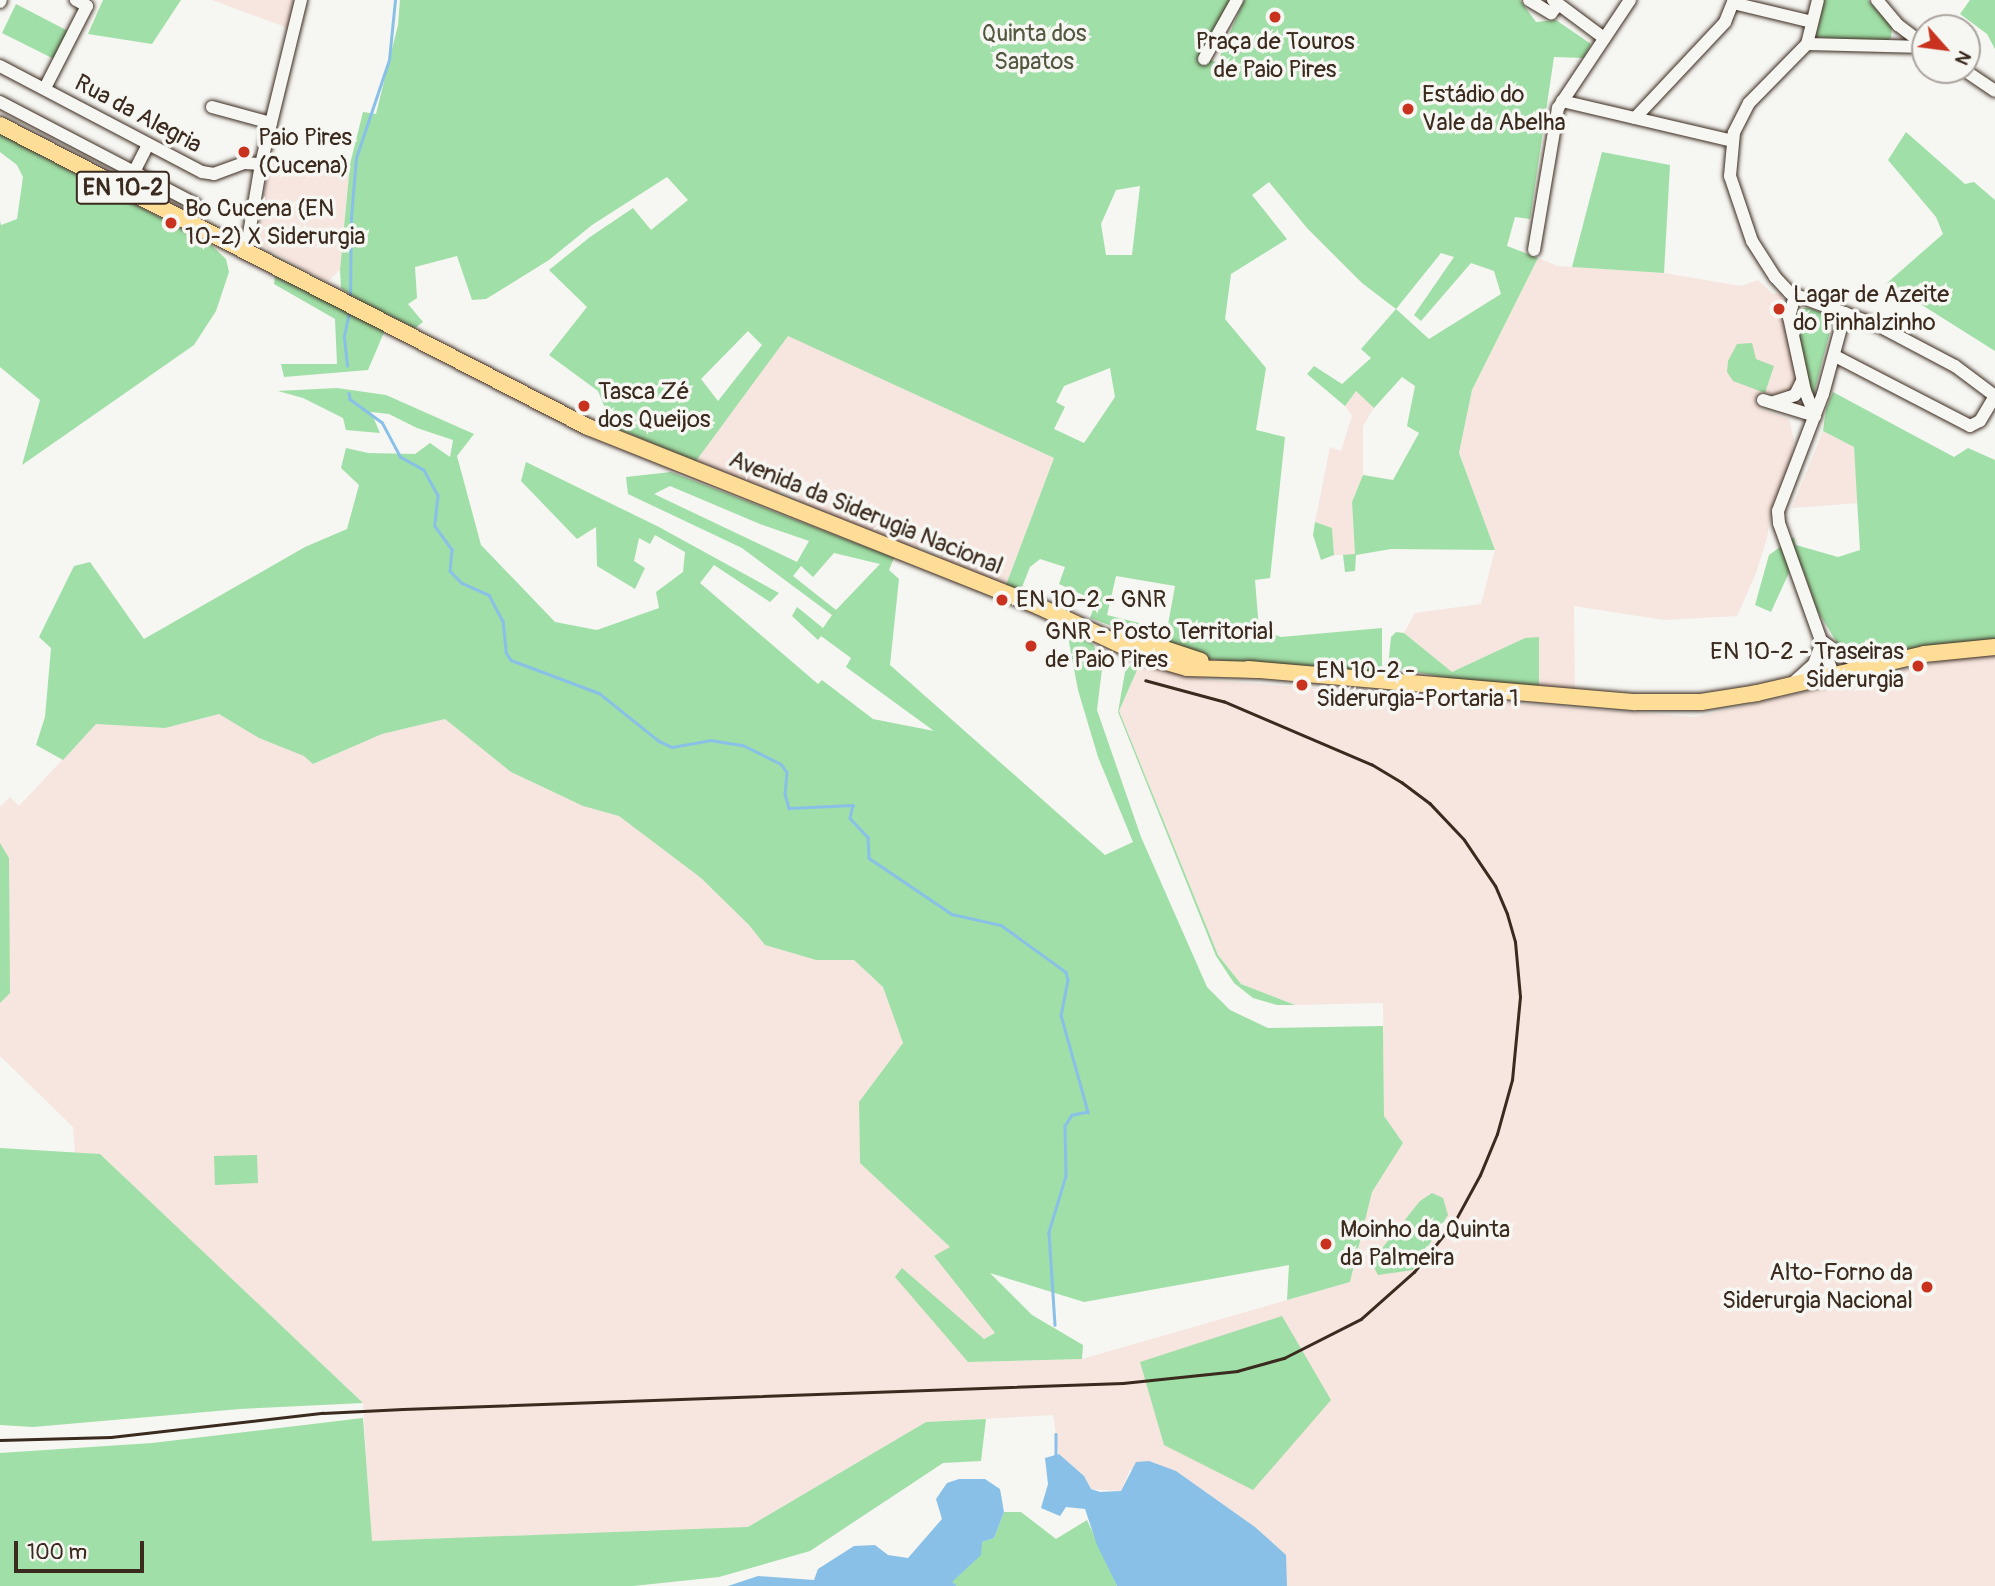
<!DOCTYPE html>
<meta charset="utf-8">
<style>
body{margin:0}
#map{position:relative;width:1995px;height:1586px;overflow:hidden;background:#f6f6f2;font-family:Pangolin,sans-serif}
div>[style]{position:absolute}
.built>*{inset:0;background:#f7e5df}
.green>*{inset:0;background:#a0dfa7}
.water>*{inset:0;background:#89c0e7}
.stream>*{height:2.5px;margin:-1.25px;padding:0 1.25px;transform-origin:1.25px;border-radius:1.25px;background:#89c0e7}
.roads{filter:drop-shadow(0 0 2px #3b2a1e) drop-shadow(0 0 2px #3b2a1e)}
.minor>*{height:12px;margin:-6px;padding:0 6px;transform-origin:6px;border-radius:6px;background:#f6f6f2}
.major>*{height:16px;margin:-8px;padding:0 8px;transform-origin:8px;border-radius:8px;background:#fedd96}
.rail>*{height:2.5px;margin:-1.25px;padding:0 1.25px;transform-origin:1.25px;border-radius:1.25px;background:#3b2a1e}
.dots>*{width:19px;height:19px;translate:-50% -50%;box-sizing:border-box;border:4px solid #f6f6f2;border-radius:50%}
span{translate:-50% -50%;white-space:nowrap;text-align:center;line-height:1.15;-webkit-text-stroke:7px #f6f6f2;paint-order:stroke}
.shield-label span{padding:2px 5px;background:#f6f6f2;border:2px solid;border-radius:5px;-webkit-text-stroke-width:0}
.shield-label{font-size:23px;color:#3b2a1e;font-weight:700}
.park-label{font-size:24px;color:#545740}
.poi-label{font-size:24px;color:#3b2a1e}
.left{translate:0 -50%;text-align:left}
.right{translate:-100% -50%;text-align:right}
.street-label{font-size:24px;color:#3b2a1e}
.north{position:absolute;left:1911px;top:14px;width:70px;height:70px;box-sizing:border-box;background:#f6f6f2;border:2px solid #aba49d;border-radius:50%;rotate:118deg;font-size:19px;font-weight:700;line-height:28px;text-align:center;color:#3b2a1e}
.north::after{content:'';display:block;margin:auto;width:24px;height:32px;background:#c8321e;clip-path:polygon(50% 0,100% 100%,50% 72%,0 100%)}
.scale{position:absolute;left:14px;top:1541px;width:130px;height:32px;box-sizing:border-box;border:4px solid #3b2a1e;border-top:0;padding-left:9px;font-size:21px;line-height:24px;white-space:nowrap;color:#3b2a1e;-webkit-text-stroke:5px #f6f6f2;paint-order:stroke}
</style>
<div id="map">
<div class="built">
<i style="clip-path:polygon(212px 0,297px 0,291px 29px)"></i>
<i style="clip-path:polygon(270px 154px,349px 173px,340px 270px,327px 282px,261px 245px,257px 240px)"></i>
<i style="clip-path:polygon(1538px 258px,1557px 266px,1664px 273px,1741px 286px,1758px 280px,1773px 294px,1781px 293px,1797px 377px,1791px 392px,1783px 396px,1765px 393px,1760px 409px,1789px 419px,1794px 440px,1791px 460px,1772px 506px,1767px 538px,1756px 573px,1737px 616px,1664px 620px,1574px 606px,1575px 693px,1539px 687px,1539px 637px,1525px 638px,1452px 672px,1404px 633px,1415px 613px,1481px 604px,1495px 550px,1459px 453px,1472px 390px)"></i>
<i style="clip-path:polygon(788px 335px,1054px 458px,1006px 585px,942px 560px,938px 546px,929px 542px,916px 550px,800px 503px,796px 493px,785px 489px,776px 493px,696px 461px)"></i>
<i style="clip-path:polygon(1356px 391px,1374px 408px,1363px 426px,1363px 475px,1352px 502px,1355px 555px,1334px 555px,1332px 528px,1315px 522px,1330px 447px,1341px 451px,1352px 416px,1345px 406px)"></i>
<i style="clip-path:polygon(1823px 431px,1854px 447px,1858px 503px,1792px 508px)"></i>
<i style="clip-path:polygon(1995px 655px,1995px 1586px,1287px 1586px,1285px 1555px,1255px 1527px,1176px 1471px,1130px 1470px,1121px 1491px,1091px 1489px,1084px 1476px,1059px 1454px,1053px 1415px,926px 1422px,746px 1528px,371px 1541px,363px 1403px,100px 1154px,75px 1153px,73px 1127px,0 1056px,0 807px,10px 797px,19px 806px,96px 724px,165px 728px,219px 714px,259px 738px,305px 756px,314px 764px,382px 734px,445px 719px,511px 772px,583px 806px,619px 816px,701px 878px,749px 925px,765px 945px,816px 960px,854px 960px,883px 987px,903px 1043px,859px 1102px,860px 1163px,951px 1248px,935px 1257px,995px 1333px,983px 1339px,903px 1269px,896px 1277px,968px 1362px,1082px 1359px,1350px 1282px,1372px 1192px,1403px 1143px,1384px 1116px,1383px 1003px,1295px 1005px,1241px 984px,1218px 955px,1119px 711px,1141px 661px,1208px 680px,1695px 717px,1951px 659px)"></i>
</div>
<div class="green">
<i style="clip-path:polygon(103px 0,181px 0,152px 44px,88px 34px)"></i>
<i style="clip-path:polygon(evenodd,400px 0,1231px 0,1201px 53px,1217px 63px,1244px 0,1520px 0,1536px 22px,1556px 20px,1591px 44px,1584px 58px,1554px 57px,1530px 219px,1515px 217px,1507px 246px,1538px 258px,1472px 390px,1459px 453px,1495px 550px,1391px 549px,1356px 555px,1355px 571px,1345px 572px,1343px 555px,1355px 554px,1352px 502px,1363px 475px,1393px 480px,1419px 433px,1407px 426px,1415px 386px,1402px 377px,1374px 408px,1356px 391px,1345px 406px,1307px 374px,1314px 366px,1342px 384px,1371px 358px,1361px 349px,1396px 309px,1362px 283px,1307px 228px,1269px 182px,1252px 195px,1287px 239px,1231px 274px,1225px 319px,1266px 368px,1256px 430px,1285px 437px,1270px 578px,1255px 580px,1259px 629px,1281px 637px,1382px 628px,1382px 669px,1375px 674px,1208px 659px,1163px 645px,1090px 618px,1096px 601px,1059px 584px,1065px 567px,1040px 559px,1030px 567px,1020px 592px,1006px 585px,1054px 458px,788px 336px,696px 461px,613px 427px,598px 391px,549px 355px,587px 307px,549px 270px,590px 237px,633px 208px,651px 230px,688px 200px,667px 177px,592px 225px,549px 260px,486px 299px,472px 300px,457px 256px,415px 267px,417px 298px,408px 304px,423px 322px,415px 328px,360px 301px,341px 288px,340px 270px,350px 164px,363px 112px,376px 114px,398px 25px,400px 0,1140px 186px,1132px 255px,1106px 255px,1101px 224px,1116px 190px,1140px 186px,400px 0,1441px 253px,1454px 257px,1414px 315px,1421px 321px,1471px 263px,1494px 271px,1501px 294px,1429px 339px,1396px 309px,1441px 253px,400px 0,748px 331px,762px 345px,718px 401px,701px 379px,748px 331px,400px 0,1110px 368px,1115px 397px,1084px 443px,1054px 429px,1065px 407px,1056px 402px,1064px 386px,1110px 368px,400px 0,1116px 576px,1175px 586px,1167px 630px,1107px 615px,1116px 576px)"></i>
<i style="clip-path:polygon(1824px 0,1868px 0,1892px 27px,1891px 38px,1884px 43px,1816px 37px)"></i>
<i style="clip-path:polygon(1970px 0,1995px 0,1995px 49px,1987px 34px,1960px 14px)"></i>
<i style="clip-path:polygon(16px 4px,68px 31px,54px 59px,2px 33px)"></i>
<i style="clip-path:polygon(1906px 132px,1965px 184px,1974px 182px,1995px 200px,1995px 351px,1887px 283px,1943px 234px,1936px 217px,1888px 160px)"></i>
<i style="clip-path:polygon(0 134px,209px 243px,226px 259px,229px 272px,216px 311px,194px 345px,22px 465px,40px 400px,0 367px,0 221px,1px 225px,17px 219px,23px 177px,17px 165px,0 152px)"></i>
<i style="clip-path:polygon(1602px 152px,1670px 165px,1664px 273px,1572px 267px)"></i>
<i style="clip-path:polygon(275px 276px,385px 330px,368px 370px,284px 377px,281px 364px,337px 364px,335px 319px,274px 284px)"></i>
<i style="clip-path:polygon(1800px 308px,1809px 308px,1831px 316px,1833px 320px,1814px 393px,1808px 389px,1791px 316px)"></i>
<i style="clip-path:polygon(1752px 343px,1756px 359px,1774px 366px,1765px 393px,1733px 381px,1727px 372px,1728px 361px,1737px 344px)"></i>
<i style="clip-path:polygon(evenodd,337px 388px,386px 395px,474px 434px,457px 456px,481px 545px,555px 622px,597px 630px,659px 608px,656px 592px,683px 572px,685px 552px,655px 535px,650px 544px,639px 538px,634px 561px,645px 568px,635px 589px,597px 566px,596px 527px,577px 539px,521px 481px,526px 462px,659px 527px,779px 593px,770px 602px,714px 565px,700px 583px,818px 684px,822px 680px,873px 719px,934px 731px,846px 667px,851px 658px,821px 636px,818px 640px,792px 616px,797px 607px,823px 628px,832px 615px,742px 548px,628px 494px,626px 477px,671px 472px,894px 558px,889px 570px,899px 579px,890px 665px,1105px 855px,1133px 842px,1098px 757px,1078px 690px,1069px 642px,1072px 632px,1094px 645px,1102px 669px,1097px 710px,1141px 837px,1207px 987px,1230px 1010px,1268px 1028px,1383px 1026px,1384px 1116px,1403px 1143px,1372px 1192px,1350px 1282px,1287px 1300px,1289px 1265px,1084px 1302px,990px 1273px,1032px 1315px,1083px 1345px,1082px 1359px,968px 1362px,895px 1277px,902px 1268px,984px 1339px,995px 1333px,934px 1256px,950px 1247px,860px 1163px,859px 1102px,903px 1043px,883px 987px,854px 960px,816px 960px,765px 945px,749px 925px,701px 878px,619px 816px,583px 806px,511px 772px,445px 719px,382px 734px,313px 764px,304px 756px,259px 738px,219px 714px,165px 728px,96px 724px,63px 760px,36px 745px,45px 717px,51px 648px,39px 637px,74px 566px,90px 562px,144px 639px,305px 547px,347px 529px,359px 485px,341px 468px,346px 448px,368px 453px,415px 454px,430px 443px,450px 457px,453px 440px,417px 428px,389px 414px,371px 412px,380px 433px,346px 430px,343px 418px,303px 398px,278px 391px,337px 388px,670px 486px,760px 524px,809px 541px,797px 562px,654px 494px,670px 486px,337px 388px,834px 553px,880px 564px,836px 610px,793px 576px,801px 566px,813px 577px,834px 553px)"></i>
<i style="clip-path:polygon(1833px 392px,1954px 457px,1968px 448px,1995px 460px,1995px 643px,1943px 645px,1865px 658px,1842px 651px,1817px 610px,1803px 569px,1792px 566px,1771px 612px,1755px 605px,1769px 555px,1794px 537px,1796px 545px,1838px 557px,1860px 550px,1854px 447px,1823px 431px,1826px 409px)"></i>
<i style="clip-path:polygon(1315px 522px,1332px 528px,1334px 555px,1321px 560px,1313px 535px)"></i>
<i style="clip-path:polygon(1396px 632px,1404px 633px,1452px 672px,1525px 638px,1539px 637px,1539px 687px,1454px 679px,1388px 667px,1391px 637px)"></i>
<i style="clip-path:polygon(1141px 661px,1119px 711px,1218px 955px,1241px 984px,1295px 1005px,1277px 1005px,1253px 998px,1234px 983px,1216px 956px,1118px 712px,1125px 672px,1133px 662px)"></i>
<i style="clip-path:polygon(0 843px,9px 858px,10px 993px,0 1003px)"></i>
<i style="clip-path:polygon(0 1148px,100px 1154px,363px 1403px,240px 1409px,33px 1427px,0 1425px)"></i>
<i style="clip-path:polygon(257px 1155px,258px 1183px,215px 1185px,214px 1156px)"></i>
<i style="clip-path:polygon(1432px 1193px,1443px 1198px,1448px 1215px,1413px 1270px,1378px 1275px,1371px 1262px,1420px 1201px)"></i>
<i style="clip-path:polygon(1282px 1316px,1331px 1400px,1253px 1490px,1164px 1445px,1140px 1362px)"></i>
<i style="clip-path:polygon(363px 1418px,372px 1541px,748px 1527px,926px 1422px,986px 1419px,981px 1461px,943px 1463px,810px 1551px,719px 1577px,633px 1586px,0 1586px,0 1453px,152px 1443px)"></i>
<i style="clip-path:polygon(1004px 1512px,1021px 1512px,1056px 1539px,1087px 1520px,1117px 1586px,957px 1586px,951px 1582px,971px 1564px,982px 1542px,994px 1538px)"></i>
</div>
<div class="water">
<i style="clip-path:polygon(1059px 1454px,1084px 1476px,1091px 1489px,1100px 1492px,1121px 1491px,1136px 1462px,1149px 1461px,1176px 1471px,1255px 1527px,1286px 1555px,1287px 1586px,1117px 1586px,1097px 1545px,1085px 1509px,1066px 1507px,1060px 1516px,1041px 1508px,1048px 1484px,1045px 1458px)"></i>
<i style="clip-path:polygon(959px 1479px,985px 1479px,1000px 1489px,1004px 1512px,994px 1538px,982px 1542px,981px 1555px,952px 1582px,957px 1586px,728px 1586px,758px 1576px,814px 1580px,818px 1569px,854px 1546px,875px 1545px,888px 1555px,908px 1558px,942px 1519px,936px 1499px,947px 1483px)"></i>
</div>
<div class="stream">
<i style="left:350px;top:296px;width:79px;rotate:-89.3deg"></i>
<i style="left:351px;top:217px;width:59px;rotate:-85.2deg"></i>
<i style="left:356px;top:158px;width:103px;rotate:-71.4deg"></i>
<i style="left:389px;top:60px;width:60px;rotate:-84.3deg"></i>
<i style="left:347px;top:366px;width:30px;rotate:-96deg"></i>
<i style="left:344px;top:336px;width:25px;rotate:-78deg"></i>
<i style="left:349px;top:393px;width:6px;rotate:81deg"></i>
<i style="left:350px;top:399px;width:39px;rotate:36deg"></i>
<i style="left:382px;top:422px;width:40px;rotate:62deg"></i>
<i style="left:401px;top:457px;width:26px;rotate:29deg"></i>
<i style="left:424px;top:470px;width:29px;rotate:61deg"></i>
<i style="left:438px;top:495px;width:31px;rotate:96deg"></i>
<i style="left:435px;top:526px;width:29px;rotate:54deg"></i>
<i style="left:452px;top:549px;width:22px;rotate:95deg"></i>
<i style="left:450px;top:571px;width:17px;rotate:45deg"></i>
<i style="left:462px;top:583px;width:30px;rotate:24deg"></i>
<i style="left:489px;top:595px;width:30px;rotate:62deg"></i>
<i style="left:503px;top:621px;width:31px;rotate:84deg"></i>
<i style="left:506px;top:652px;width:9px;rotate:58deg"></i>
<i style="left:511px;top:660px;width:94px;rotate:20.6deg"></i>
<i style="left:599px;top:693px;width:77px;rotate:38.7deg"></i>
<i style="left:659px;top:741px;width:14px;rotate:25deg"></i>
<i style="left:672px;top:747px;width:39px;rotate:-10deg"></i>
<i style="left:710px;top:740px;width:33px;rotate:9deg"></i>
<i style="left:743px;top:745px;width:42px;rotate:26.6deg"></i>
<i style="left:781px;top:764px;width:10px;rotate:53deg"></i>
<i style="left:787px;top:772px;width:22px;rotate:95deg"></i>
<i style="left:785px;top:794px;width:15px;rotate:74deg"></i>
<i style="left:789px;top:808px;width:64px;rotate:-2.7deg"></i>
<i style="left:853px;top:805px;width:13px;rotate:103deg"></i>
<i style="left:850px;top:818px;width:26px;rotate:47deg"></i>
<i style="left:868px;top:837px;width:21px;rotate:87deg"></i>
<i style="left:869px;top:858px;width:100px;rotate:34deg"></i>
<i style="left:952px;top:914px;width:50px;rotate:12.7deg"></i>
<i style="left:1001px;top:925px;width:80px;rotate:35.9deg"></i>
<i style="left:1066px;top:972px;width:8px;rotate:76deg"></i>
<i style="left:1068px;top:980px;width:36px;rotate:101deg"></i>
<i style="left:1061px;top:1015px;width:101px;rotate:74.4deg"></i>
<i style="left:1088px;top:1112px;width:16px;rotate:169deg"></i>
<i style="left:1072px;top:1115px;width:13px;rotate:122deg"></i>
<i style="left:1065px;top:1126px;width:50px;rotate:88.9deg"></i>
<i style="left:1066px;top:1176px;width:59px;rotate:106.9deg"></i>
<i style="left:1049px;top:1232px;width:93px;rotate:86.3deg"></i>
<i style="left:1056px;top:1434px;width:22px;rotate:90deg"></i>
</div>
<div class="roads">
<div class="minor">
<i style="left:1529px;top:0;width:26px;rotate:31deg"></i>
<i style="left:1551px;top:13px;width:9px;rotate:-49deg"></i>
<i style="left:1553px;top:0;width:64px;rotate:36.7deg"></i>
<i style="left:1877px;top:0;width:33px;rotate:50deg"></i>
<i style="left:1898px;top:25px;width:34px;rotate:37deg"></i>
<i style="left:0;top:2px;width:2px;rotate:-63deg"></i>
<i style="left:1733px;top:3px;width:81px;rotate:13.5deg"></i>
<i style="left:1807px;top:44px;width:83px;rotate:134.5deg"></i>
<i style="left:1749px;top:103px;width:34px;rotate:117deg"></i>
<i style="left:1734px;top:133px;width:43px;rotate:95.3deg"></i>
<i style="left:1730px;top:176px;width:69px;rotate:71.3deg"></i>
<i style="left:1752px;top:241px;width:43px;rotate:57.4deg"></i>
<i style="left:1775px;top:277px;width:22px;rotate:47deg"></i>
<i style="left:1790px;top:293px;width:95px;rotate:20.3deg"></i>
<i style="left:1879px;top:326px;width:86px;rotate:27.8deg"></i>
<i style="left:1955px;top:366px;width:50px;rotate:36.9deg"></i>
<i style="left:1807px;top:44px;width:118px;rotate:1.5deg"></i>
<i style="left:1807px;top:44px;width:45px;rotate:-76deg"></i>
<i style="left:1204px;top:59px;width:68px;rotate:-60.8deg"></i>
<i style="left:0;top:66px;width:228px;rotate:27.7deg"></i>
<i style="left:202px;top:172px;width:12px;rotate:9deg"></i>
<i style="left:214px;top:174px;width:33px;rotate:-20deg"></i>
<i style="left:245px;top:163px;width:16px;rotate:4deg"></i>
<i style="left:1964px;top:70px;width:37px;rotate:34deg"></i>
<i style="left:45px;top:88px;width:92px;rotate:-62.9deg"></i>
<i style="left:87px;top:6px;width:13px;rotate:-151deg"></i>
<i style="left:1562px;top:101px;width:175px;rotate:13.2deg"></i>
<i style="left:0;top:102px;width:220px;rotate:27.6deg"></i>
<i style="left:212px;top:107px;width:61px;rotate:15.2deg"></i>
<i style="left:1635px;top:118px;width:132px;rotate:-46.8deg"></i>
<i style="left:1725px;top:22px;width:24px;rotate:-68deg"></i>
<i style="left:134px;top:172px;width:31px;rotate:-63deg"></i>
<i style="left:1534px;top:250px;width:144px;rotate:-80.4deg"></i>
<i style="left:1558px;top:108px;width:130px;rotate:-56.3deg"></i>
<i style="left:246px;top:251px;width:88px;rotate:-80.2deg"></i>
<i style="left:261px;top:164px;width:169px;rotate:-76.3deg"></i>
<i style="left:1795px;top:295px;width:23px;rotate:105deg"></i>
<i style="left:1789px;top:317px;width:76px;rotate:77.8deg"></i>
<i style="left:1805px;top:391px;width:27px;rotate:68deg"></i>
<i style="left:1835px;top:356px;width:152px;rotate:27.4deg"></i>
<i style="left:1970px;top:426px;width:11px;rotate:-27deg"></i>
<i style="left:1980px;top:421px;width:29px;rotate:-59deg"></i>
<i style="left:1763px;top:400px;width:54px;rotate:17.1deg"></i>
<i style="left:1774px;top:402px;width:22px;rotate:-18deg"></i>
<i style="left:1795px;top:395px;width:16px;rotate:-63deg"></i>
<i style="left:1823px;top:642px;width:21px;rotate:35deg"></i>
<i style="left:1840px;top:654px;width:29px;rotate:22deg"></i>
<i style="left:1833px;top:674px;width:160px;rotate:-109.7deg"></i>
<i style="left:1779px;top:523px;width:12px;rotate:-95deg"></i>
<i style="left:1778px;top:511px;width:125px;rotate:-69deg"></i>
<i style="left:1823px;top:394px;width:84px;rotate:-74.8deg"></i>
<i style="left:1793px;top:683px;width:28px;rotate:-42deg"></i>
<i style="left:1814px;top:664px;width:23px;rotate:-70deg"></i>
</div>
<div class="major">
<i style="left:0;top:125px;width:661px;rotate:27.19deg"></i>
<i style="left:588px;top:427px;width:484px;rotate:21.7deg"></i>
<i style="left:1038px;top:606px;width:115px;rotate:25.2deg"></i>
<i style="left:1142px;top:655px;width:47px;rotate:16.1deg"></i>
<i style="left:1187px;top:668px;width:71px;rotate:1.6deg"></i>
<i style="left:1120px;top:634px;width:85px;rotate:18.4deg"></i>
<i style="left:1248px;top:669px;width:389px;rotate:4.9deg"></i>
<i style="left:1636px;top:702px;width:65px"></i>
<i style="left:1701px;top:702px;width:57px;rotate:-9.1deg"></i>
<i style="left:1757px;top:693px;width:171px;rotate:-13.1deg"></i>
<i style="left:1924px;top:654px;width:71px;rotate:-5.6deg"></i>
</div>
</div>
<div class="rail">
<i style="left:0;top:1440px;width:111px;rotate:-1.5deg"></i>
<i style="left:111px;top:1437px;width:213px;rotate:-6.5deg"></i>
<i style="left:323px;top:1413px;width:80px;rotate:-2.9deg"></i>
<i style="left:403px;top:1409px;width:720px;rotate:-2.07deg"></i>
<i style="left:1123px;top:1383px;width:115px;rotate:-6deg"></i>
<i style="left:1237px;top:1371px;width:49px;rotate:-15.5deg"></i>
<i style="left:1284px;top:1358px;width:86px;rotate:-26.9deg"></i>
<i style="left:1361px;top:1319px;width:71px;rotate:-41.6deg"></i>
<i style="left:1414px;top:1272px;width:65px;rotate:-51.2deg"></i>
<i style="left:1455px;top:1221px;width:52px;rotate:-61.5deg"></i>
<i style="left:1480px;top:1175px;width:44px;rotate:-67.5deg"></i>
<i style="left:1497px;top:1134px;width:56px;rotate:-74.5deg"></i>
<i style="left:1512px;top:1080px;width:83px;rotate:-84.5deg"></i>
<i style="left:1520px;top:997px;width:55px;rotate:-95.2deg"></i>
<i style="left:1515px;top:942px;width:29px;rotate:-106deg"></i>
<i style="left:1507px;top:914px;width:30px;rotate:-113deg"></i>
<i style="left:1495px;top:886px;width:55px;rotate:-124deg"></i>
<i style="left:1464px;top:840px;width:50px;rotate:-133.4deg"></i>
<i style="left:1430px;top:804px;width:35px;rotate:-143deg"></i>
<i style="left:1402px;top:783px;width:35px;rotate:-149deg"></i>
<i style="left:1372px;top:765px;width:161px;rotate:-156.9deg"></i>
<i style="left:1224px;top:702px;width:81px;rotate:-164.9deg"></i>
</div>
<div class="dots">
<i style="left:1275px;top:17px;background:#c8321e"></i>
<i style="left:1408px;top:109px;background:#c8321e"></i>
<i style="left:244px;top:152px;background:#c8321e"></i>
<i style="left:171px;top:223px;background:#c8321e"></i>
<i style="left:1779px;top:309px;background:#c8321e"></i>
<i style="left:584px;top:406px;background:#c8321e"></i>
<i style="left:1002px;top:600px;background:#c8321e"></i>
<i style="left:1031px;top:646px;background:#c8321e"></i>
<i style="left:1918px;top:666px;background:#c8321e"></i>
<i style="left:1302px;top:685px;background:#c8321e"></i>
<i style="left:1326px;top:1244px;background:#c8321e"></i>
<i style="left:1927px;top:1287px;background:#c8321e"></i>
</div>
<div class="shield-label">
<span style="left:123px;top:188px">EN 10-2</span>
</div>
<div class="park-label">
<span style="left:1034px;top:48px">Quinta dos<br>Sapatos</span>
</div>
<div class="poi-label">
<span style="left:1275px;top:56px">Praça de Touros<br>de Paio Pires</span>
<span class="left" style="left:1422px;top:109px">Estádio do<br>Vale da Abelha</span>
<span class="left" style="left:258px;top:152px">Paio Pires<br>(Cucena)</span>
<span class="left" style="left:185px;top:223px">Bº Cucena (EN<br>10-2) X Siderurgia</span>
<span class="left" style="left:1793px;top:309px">Lagar de Azeite<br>do Pinhalzinho</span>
<span class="left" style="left:598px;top:406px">Tasca Zé<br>dos Queijos</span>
<span class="left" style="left:1016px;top:600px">EN 10-2 - GNR</span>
<span class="left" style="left:1045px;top:646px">GNR - Posto Territorial<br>de Paio Pires</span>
<span class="right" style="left:1904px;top:666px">EN 10-2 - Traseiras<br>Siderurgia</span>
<span class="left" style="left:1316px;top:685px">EN 10-2 -<br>Siderurgia-Portaria 1</span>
<span class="left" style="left:1340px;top:1244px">Moinho da Quinta<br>da Palmeira</span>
<span class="right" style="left:1913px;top:1287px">Alto-Forno da<br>Siderurgia Nacional</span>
</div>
<div class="street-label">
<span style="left:138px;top:114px;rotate:28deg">Rua da Alegria</span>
<span style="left:866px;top:513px;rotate:22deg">Avenida da Siderugia Nacional</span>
</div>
<div class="north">N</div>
<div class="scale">100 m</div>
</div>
